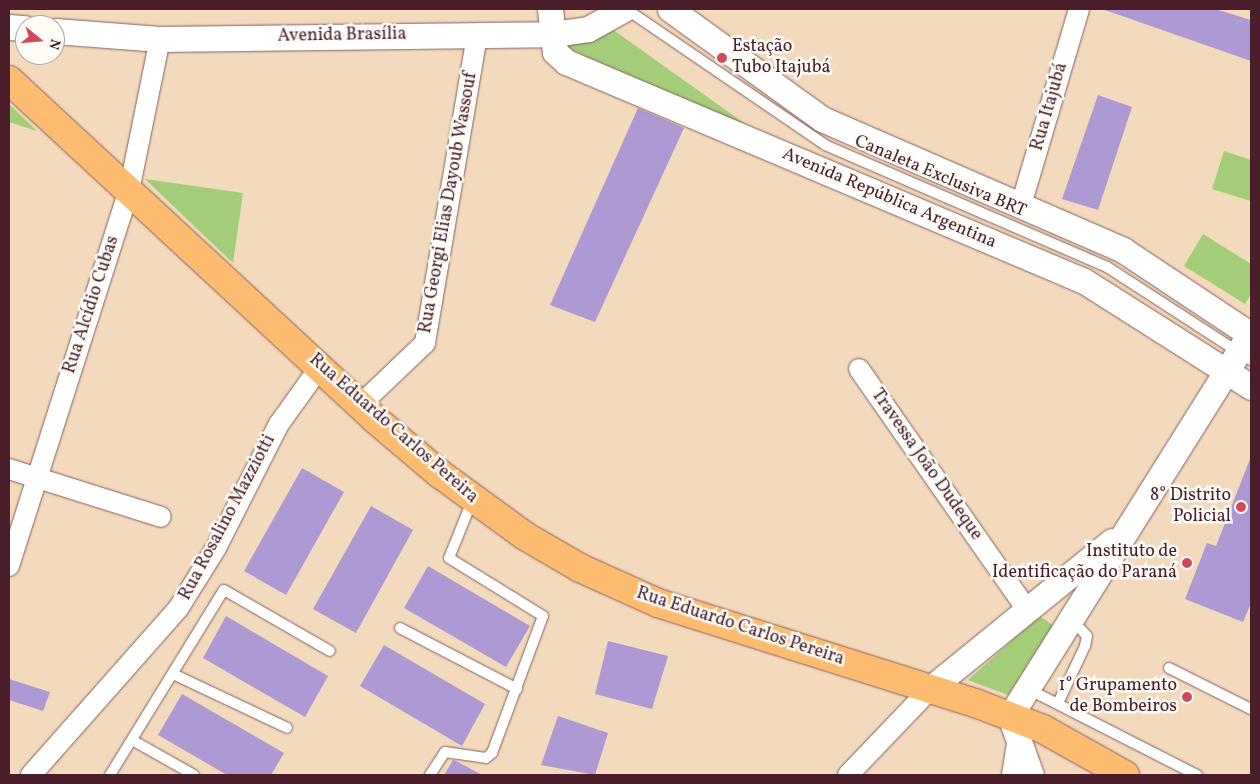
<!DOCTYPE html>
<meta charset="utf-8">
<style>
body{margin:0}
#map{position:relative;width:1260px;height:784px;overflow:hidden;background:#f4dabc;font-family:Vollkorn,serif}
div>[style]{position:absolute}
.green>*{inset:0;background:#a3cd79}
.building>*{inset:0;background:#ae99d4}
.roads{filter:drop-shadow(0 0 1px #86605e) drop-shadow(0 0 1px #86605e)}
.service>*{height:10px;margin:-5px;padding:0 5px;transform-origin:5px;border-radius:5px;background:#fff}
.minor>*{height:20px;margin:-10px;padding:0 10px;transform-origin:10px;border-radius:10px;background:#fff}
.tertiary>*{height:25px;margin:-12.5px;padding:0 12.5px;transform-origin:12.5px;border-radius:12.5px;background:#fff}
.primary>*{height:28px;margin:-14px;padding:0 14px;transform-origin:14px;border-radius:14px;background:#fdbc70}
.dots>*{width:14px;height:14px;translate:-50% -50%;box-sizing:border-box;border:2px solid #fdfcf7;border-radius:50%}
span{translate:-50% -50%;white-space:nowrap;text-align:center;line-height:1.15;-webkit-text-stroke:5px #fdfcf7;paint-order:stroke}
.street-label{font-size:18px;color:#4a1f2b}
.poi-label{font-size:18px;color:#4a1f2b}
.left{translate:0 -50%;text-align:left}
.right{translate:-100% -50%;text-align:right}
.frame{position:absolute;inset:0;border:10px solid #4a1f2b;pointer-events:none}
.north{position:absolute;left:15px;top:15px;width:50px;height:50px;box-sizing:border-box;background:#fdfcf7;border:1px solid #b5a4a5;border-radius:50%;rotate:107deg;font-size:14px;font-weight:700;line-height:20px;text-align:center;color:#4a1f2b}
.north::after{content:'';display:block;margin:auto;width:18px;height:22px;background:#d1495b;clip-path:polygon(50% 0,100% 100%,50% 72%,0 100%)}
</style>
<div id="map">
<div class="green">
<i style="clip-path:polygon(612px 29px,758px 133px,563px 46px)"></i>
<i style="clip-path:polygon(9px 104px,37px 131px,9px 122px)"></i>
<i style="clip-path:polygon(1224px 151px,1251px 160px,1251px 201px,1212px 189px)"></i>
<i style="clip-path:polygon(145px 179px,243px 193px,233px 263px)"></i>
<i style="clip-path:polygon(1203px 234px,1251px 264px,1251px 294px,1245px 304px,1184px 266px)"></i>
<i style="clip-path:polygon(1039px 616px,1053px 625px,1008px 695px,968px 680px)"></i>
</div>
<div class="building">
<i style="clip-path:polygon(1102px 9px,1215px 9px,1251px 20px,1251px 61px)"></i>
<i style="clip-path:polygon(1098px 95px,1132px 107px,1098px 210px,1062px 199px)"></i>
<i style="clip-path:polygon(638px 108px,684px 128px,595px 322px,550px 305px)"></i>
<i style="clip-path:polygon(1250px 459px,1251px 603px,1243px 622px,1185px 599px,1207px 543px,1216px 546px)"></i>
<i style="clip-path:polygon(302px 468px,344px 492px,286px 595px,244px 571px)"></i>
<i style="clip-path:polygon(371px 506px,413px 530px,356px 633px,313px 609px)"></i>
<i style="clip-path:polygon(428px 566px,530px 626px,506px 667px,404px 608px)"></i>
<i style="clip-path:polygon(226px 616px,328px 676px,305px 717px,203px 658px)"></i>
<i style="clip-path:polygon(608px 641px,668px 656px,652px 709px,595px 694px)"></i>
<i style="clip-path:polygon(384px 645px,485px 704px,462px 746px,360px 686px)"></i>
<i style="clip-path:polygon(9px 679px,50px 692px,43px 711px,9px 700px)"></i>
<i style="clip-path:polygon(182px 694px,284px 753px,271px 775px,227px 775px,158px 735px)"></i>
<i style="clip-path:polygon(558px 716px,608px 733px,595px 775px,541px 765px)"></i>
<i style="clip-path:polygon(453px 760px,456px 761px,482px 775px,444px 775px)"></i>
</div>
<div class="roads">
<div class="service">
<i style="left:626px;top:9px;width:241px;rotate:34.3deg"></i>
<i style="left:825px;top:145px;width:307px;rotate:23.4deg"></i>
<i style="left:1107px;top:267px;width:171px;rotate:32.9deg"></i>
<i style="left:400px;top:628px;width:132px;rotate:27.5deg"></i>
<i style="left:1169px;top:668px;width:92px;rotate:26.6deg"></i>
<i style="left:173px;top:674px;width:126px;rotate:25.3deg"></i>
<i style="left:1028px;top:689px;width:190px;rotate:27deg"></i>
<i style="left:1059px;top:701px;width:61px;rotate:-64.7deg"></i>
<i style="left:1085px;top:646px;width:10px;rotate:-79deg"></i>
<i style="left:1087px;top:636px;width:22px;rotate:-133deg"></i>
<i style="left:132px;top:740px;width:71px;rotate:29.4deg"></i>
<i style="left:110px;top:775px;width:217px;rotate:-58.4deg"></i>
<i style="left:224px;top:590px;width:122px;rotate:29.9deg"></i>
<i style="left:430px;top:775px;width:27px;rotate:-57deg"></i>
<i style="left:445px;top:752px;width:41px;rotate:8.3deg"></i>
<i style="left:486px;top:758px;width:8px;rotate:-40deg"></i>
<i style="left:492px;top:753px;width:146px;rotate:-69.6deg"></i>
<i style="left:543px;top:616px;width:110px;rotate:-148.3deg"></i>
<i style="left:449px;top:558px;width:61px;rotate:-68deg"></i>
</div>
<div class="minor">
<i style="left:1021px;top:205px;width:204px;rotate:-73.5deg"></i>
<i style="left:859px;top:369px;width:294px;rotate:55.1deg"></i>
<i style="left:360px;top:405px;width:90px;rotate:-43.6deg"></i>
<i style="left:425px;top:343px;width:313px;rotate:-80.4deg"></i>
<i style="left:9px;top:469px;width:159px;rotate:17.5deg"></i>
<i style="left:9px;top:566px;width:394px;rotate:-72.3deg"></i>
<i style="left:129px;top:191px;width:155px;rotate:-78.5deg"></i>
<i style="left:31px;top:775px;width:222px;rotate:-48.5deg"></i>
<i style="left:178px;top:609px;width:72px;rotate:-58.1deg"></i>
<i style="left:216px;top:548px;width:139px;rotate:-63.1deg"></i>
<i style="left:279px;top:424px;width:70px;rotate:-54.3deg"></i>
<i style="left:848px;top:775px;width:120px;rotate:-46.3deg"></i>
<i style="left:1012px;top:775px;width:30px;rotate:-81deg"></i>
</div>
<div class="tertiary">
<i style="left:550px;top:9px;width:43px;rotate:83.4deg"></i>
<i style="left:555px;top:52px;width:15px;rotate:42deg"></i>
<i style="left:566px;top:62px;width:562px;rotate:22.92deg"></i>
<i style="left:1084px;top:281px;width:198px;rotate:32.4deg"></i>
<i style="left:670px;top:9px;width:188px;rotate:35.9deg"></i>
<i style="left:822px;top:119px;width:328px;rotate:23.5deg"></i>
<i style="left:1123px;top:250px;width:154px;rotate:33.6deg"></i>
<i style="left:9px;top:27px;width:16px;rotate:4deg"></i>
<i style="left:55px;top:31px;width:105px;rotate:4.4deg"></i>
<i style="left:160px;top:39px;width:393px;rotate:-0.7deg"></i>
<i style="left:553px;top:34px;width:35px;rotate:-8deg"></i>
<i style="left:588px;top:29px;width:41px;rotate:-29.1deg"></i>
<i style="left:931px;top:688px;width:233px;rotate:-39.1deg"></i>
<i style="left:1031px;top:775px;width:63px;rotate:-109.6deg"></i>
<i style="left:1010px;top:716px;width:451px;rotate:-57.9deg"></i>
</div>
<div class="primary">
<i style="left:9px;top:80px;width:500px;rotate:42.81deg"></i>
<i style="left:376px;top:420px;width:84px;rotate:40.2deg"></i>
<i style="left:440px;top:474px;width:105px;rotate:36.1deg"></i>
<i style="left:525px;top:536px;width:64px;rotate:30.2deg"></i>
<i style="left:580px;top:568px;width:85px;rotate:24.2deg"></i>
<i style="left:658px;top:603px;width:332px;rotate:17.5deg"></i>
<i style="left:975px;top:703px;width:73px;rotate:20.9deg"></i>
<i style="left:1043px;top:729px;width:94px;rotate:29.3deg"></i>
</div>
</div>
<div class="dots">
<i style="left:722px;top:58px;background:#d1495b"></i>
<i style="left:1241px;top:507px;background:#d1495b"></i>
<i style="left:1187px;top:563px;background:#d1495b"></i>
<i style="left:1187px;top:697px;background:#d1495b"></i>
</div>
<div class="street-label">
<span style="left:342px;top:36px;rotate:-1deg">Avenida Brasília</span>
<span style="left:1050px;top:107px;rotate:-74deg">Rua Itajubá</span>
<span style="left:940px;top:177px;rotate:23deg">Canaleta Exclusiva BRT</span>
<span style="left:889px;top:199px;rotate:23deg">Avenida República Argentina</span>
<span style="left:449px;top:203px;rotate:-80deg">Rua Georgi Elias Dayoub Wassouf</span>
<span style="left:92px;top:305px;rotate:-72deg">Rua Alcídio Cubas</span>
<span style="left:393px;top:429px;rotate:41deg">Rua Eduardo Carlos Pereira</span>
<span style="left:926px;top:465px;rotate:55deg">Travessa João Dudeque</span>
<span style="left:228px;top:518px;rotate:-62deg">Rua Rosalino Mazziotti</span>
<span style="left:740px;top:627px;rotate:18deg">Rua Eduardo Carlos Pereira</span>
</div>
<div class="poi-label">
<span class="left" style="left:732px;top:58px">Estação<br>Tubo Itajubá</span>
<span class="right" style="left:1231px;top:507px">8° Distrito<br>Policial</span>
<span class="right" style="left:1177px;top:563px">Instituto de<br>Identificação do Paraná</span>
<span class="right" style="left:1177px;top:697px">1° Grupamento<br>de Bombeiros</span>
</div>
<div class="frame"></div>
<div class="north">N</div>
</div>
